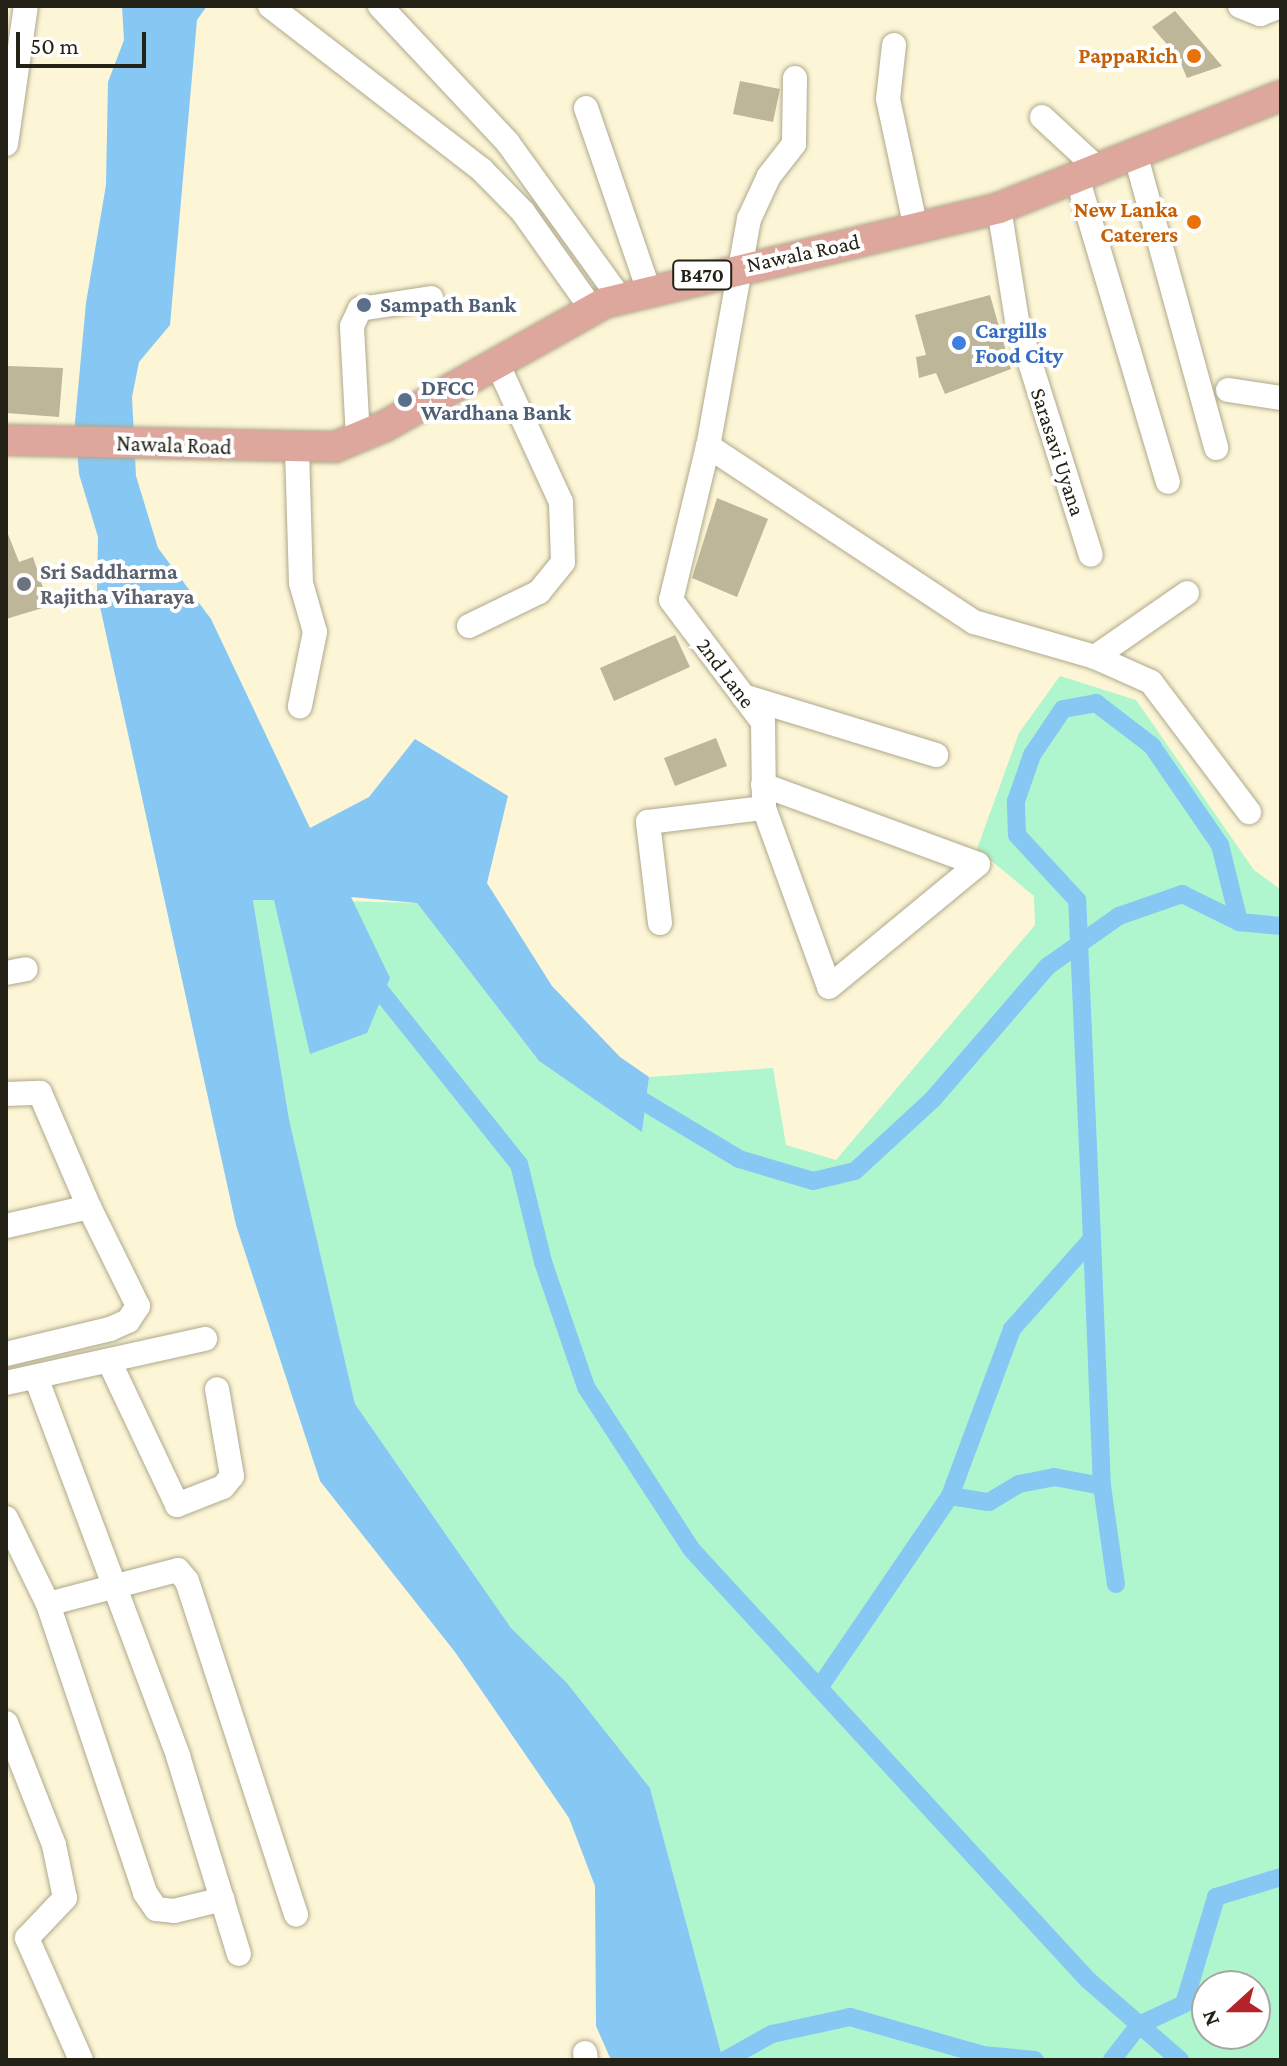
<!DOCTYPE html>
<style>
body{margin:0}
#map{position:relative;width:1287px;height:2066px;overflow:hidden;background:#fcf5d6;font-family:"Crimson Pro",serif}
div>[style]{position:absolute}
.green>*{inset:0;background:#aff5ce}
.water>*{inset:0;background:#86c8f3}
.canal>*{height:18px;margin:-9px;padding:0 9px;transform-origin:9px;border-radius:9px;background:#86c8f3}
.building>*{inset:0;background:#bdb699}
.roads{filter:drop-shadow(0 0 2px #afa88b) drop-shadow(0 0 2px #afa88b)}
.minor>*{height:24px;margin:-12px;padding:0 12px;transform-origin:12px;border-radius:12px;background:#fff}
.major>*{height:30px;margin:-15px;padding:0 15px;transform-origin:15px;border-radius:15px;background:#dda79d}
.dots>*{width:22px;height:22px;translate:-50% -50%;box-sizing:border-box;border:4px solid #fff;border-radius:50%}
span{translate:-50% -50%;white-space:nowrap;text-align:center;line-height:1.15;-webkit-text-stroke:8px #fff;paint-order:stroke}
.shield-label span{padding:2px 6px;background:#fff;border:2px solid;border-radius:6px;-webkit-text-stroke-width:0}
.shield-label{font-size:20px;color:#242116;font-weight:700}
.food-label{font-size:22px;color:#c56008;font-weight:700}
.right{translate:-100% -50%;text-align:right}
.street-label{font-size:22px;color:#242116}
.service-label{font-size:22px;color:#4e5e75;font-weight:700}
.left{translate:0 -50%;text-align:left}
.shop-label{font-size:22px;color:#366cbe;font-weight:700}
.worship-label{font-size:22px;color:#5b616d;font-weight:700}
.frame{position:absolute;inset:0;border:8px solid #242116;pointer-events:none}
.north{position:absolute;left:1191px;top:1970px;width:80px;height:80px;box-sizing:border-box;background:#fff;border:2px solid #a7a6a2;border-radius:50%;rotate:249deg;font-size:22px;font-weight:700;line-height:32px;text-align:center;color:#242116}
.north::after{content:'';display:block;margin:auto;width:28px;height:36px;background:#b4232a;clip-path:polygon(50% 0,100% 100%,50% 72%,0 100%)}
.scale{position:absolute;left:16px;top:32px;width:130px;height:36px;box-sizing:border-box;border:4px solid #242116;border-top:0;padding-left:10px;font-size:24px;line-height:28px;white-space:nowrap;color:#242116;-webkit-text-stroke:6px #fff;paint-order:stroke}
</style>
<div id="map">
<div class="green">
<i style="clip-path:polygon(evenodd,1060px 676px,1136px 700px,1254px 870px,1281px 890px,1281px 2060px,723px 2060px,650px 1788px,567px 1683px,511px 1628px,355px 1404px,289px 1119px,253px 899px,417px 903px,539px 1061px,642px 1131px,649px 1077px,773px 1068px,786px 1145px,836px 1160px,1035px 925px,1034px 896px,977px 849px,1019px 733px,1060px 676px,1207px 1986px,1255px 1986px,1255px 2034px,1207px 2034px,1207px 1986px)"></i>
</div>
<div class="water">
<i style="clip-path:polygon(122px 6px,207px 6px,197px 20px,170px 325px,139px 362px,132px 397px,136px 476px,158px 548px,211px 619px,310px 828px,369px 797px,415px 739px,508px 796px,487px 883px,552px 986px,620px 1057px,649px 1077px,642px 1132px,539px 1061px,417px 903px,351px 897px,390px 978px,367px 1033px,310px 1054px,274px 900px,253px 900px,289px 1119px,355px 1404px,511px 1628px,567px 1683px,650px 1788px,723px 2060px,611px 2060px,596px 2026px,595px 1886px,569px 1818px,455px 1652px,320px 1481px,236px 1225px,97px 593px,98px 537px,79px 474px,75px 422px,86px 303px,106px 185px,108px 82px,124px 40px)"></i>
</div>
<div class="canal">
<i style="left:369px;top:977px;width:240px;rotate:51.3deg"></i>
<i style="left:519px;top:1164px;width:101px;rotate:76.2deg"></i>
<i style="left:543px;top:1262px;width:132px;rotate:71deg"></i>
<i style="left:586px;top:1387px;width:194px;rotate:57deg"></i>
<i style="left:692px;top:1550px;width:585px;rotate:47.36deg"></i>
<i style="left:1088px;top:1980px;width:122px;rotate:41deg"></i>
<i style="left:626px;top:1091px;width:132px;rotate:31deg"></i>
<i style="left:739px;top:1159px;width:77px;rotate:16.6deg"></i>
<i style="left:813px;top:1181px;width:43px;rotate:-13.4deg"></i>
<i style="left:855px;top:1171px;width:106px;rotate:-42.7deg"></i>
<i style="left:933px;top:1099px;width:176px;rotate:-49.2deg"></i>
<i style="left:1048px;top:966px;width:87px;rotate:-35.2deg"></i>
<i style="left:1119px;top:916px;width:67px;rotate:-19.2deg"></i>
<i style="left:1182px;top:894px;width:64px;rotate:26.2deg"></i>
<i style="left:1239px;top:922px;width:42px;rotate:5.4deg"></i>
<i style="left:1092px;top:1239px;width:247px;rotate:87.7deg"></i>
<i style="left:1102px;top:1486px;width:99px;rotate:81.9deg"></i>
<i style="left:950px;top:1496px;width:39px;rotate:9deg"></i>
<i style="left:989px;top:1502px;width:35px;rotate:-31deg"></i>
<i style="left:1019px;top:1484px;width:36px;rotate:-11deg"></i>
<i style="left:1054px;top:1477px;width:49px;rotate:10.6deg"></i>
<i style="left:819px;top:1688px;width:232px;rotate:-55.7deg"></i>
<i style="left:950px;top:1496px;width:178px;rotate:-69.6deg"></i>
<i style="left:1012px;top:1329px;width:120px;rotate:-48.4deg"></i>
<i style="left:1092px;top:1239px;width:339px;rotate:-92.5deg"></i>
<i style="left:1077px;top:900px;width:88px;rotate:-132.7deg"></i>
<i style="left:1017px;top:835px;width:34px;rotate:-92deg"></i>
<i style="left:1016px;top:801px;width:49px;rotate:-70.8deg"></i>
<i style="left:1032px;top:755px;width:55px;rotate:-56deg"></i>
<i style="left:1063px;top:709px;width:34px;rotate:-10deg"></i>
<i style="left:1096px;top:703px;width:71px;rotate:37.5deg"></i>
<i style="left:1152px;top:746px;width:120px;rotate:55.5deg"></i>
<i style="left:1220px;top:845px;width:79px;rotate:76.1deg"></i>
<i style="left:725px;top:2060px;width:54px;rotate:-29deg"></i>
<i style="left:772px;top:2034px;width:80px;rotate:-12.3deg"></i>
<i style="left:850px;top:2017px;width:138px;rotate:15.9deg"></i>
<i style="left:983px;top:2055px;width:52px;rotate:5.5deg"></i>
<i style="left:1112px;top:2060px;width:44px;rotate:-52.4deg"></i>
<i style="left:1139px;top:2025px;width:50px;rotate:-25deg"></i>
<i style="left:1184px;top:2004px;width:112px;rotate:-73.3deg"></i>
<i style="left:1216px;top:1897px;width:68px;rotate:-17.1deg"></i>
</div>
<div class="building">
<i style="clip-path:polygon(1175px 11px,1222px 66px,1187px 78px,1178px 57px,1152px 27px)"></i>
<i style="clip-path:polygon(740px 81px,780px 89px,773px 122px,733px 114px)"></i>
<i style="clip-path:polygon(990px 295px,1011px 369px,945px 394px,936px 373px,919px 378px,916px 357px,926px 355px,915px 315px)"></i>
<i style="clip-path:polygon(8px 366px,63px 368px,59px 417px,6px 413px)"></i>
<i style="clip-path:polygon(717px 498px,768px 519px,737px 597px,692px 578px)"></i>
<i style="clip-path:polygon(6px 529px,19px 562px,33px 557px,49px 606px,6px 619px)"></i>
<i style="clip-path:polygon(675px 635px,690px 667px,614px 701px,600px 668px)"></i>
<i style="clip-path:polygon(716px 738px,727px 766px,675px 786px,664px 758px)"></i>
</div>
<div class="roads">
<div class="minor">
<i style="left:270px;top:6px;width:268px;rotate:37.7deg"></i>
<i style="left:482px;top:170px;width:59px;rotate:45.7deg"></i>
<i style="left:523px;top:212px;width:118px;rotate:54.7deg"></i>
<i style="left:380px;top:6px;width:187px;rotate:46.9deg"></i>
<i style="left:508px;top:143px;width:190px;rotate:54.2deg"></i>
<i style="left:1240px;top:6px;width:22px;rotate:22deg"></i>
<i style="left:1260px;top:14px;width:22px;rotate:-21deg"></i>
<i style="left:894px;top:45px;width:54px;rotate:96.3deg"></i>
<i style="left:888px;top:99px;width:132px;rotate:77.8deg"></i>
<i style="left:795px;top:78px;width:66px;rotate:90.9deg"></i>
<i style="left:794px;top:144px;width:41px;rotate:128deg"></i>
<i style="left:769px;top:176px;width:47px;rotate:114.9deg"></i>
<i style="left:749px;top:219px;width:231px;rotate:100.2deg"></i>
<i style="left:708px;top:446px;width:158px;rotate:103.5deg"></i>
<i style="left:671px;top:600px;width:153px;rotate:53deg"></i>
<i style="left:763px;top:722px;width:86px;rotate:89.3deg"></i>
<i style="left:764px;top:808px;width:190px;rotate:70deg"></i>
<i style="left:829px;top:987px;width:193px;rotate:-39.5deg"></i>
<i style="left:586px;top:108px;width:190px;rotate:71deg"></i>
<i style="left:1042px;top:117px;width:75px;rotate:42.8deg"></i>
<i style="left:6px;top:144px;width:139px;rotate:-81.8deg"></i>
<i style="left:1135px;top:153px;width:306px;rotate:74.6deg"></i>
<i style="left:1077px;top:177px;width:318px;rotate:73.4deg"></i>
<i style="left:999px;top:208px;width:114px;rotate:80.9deg"></i>
<i style="left:1017px;top:321px;width:245px;rotate:72.5deg"></i>
<i style="left:1228px;top:390px;width:54px;rotate:8.6deg"></i>
<i style="left:358px;top:438px;width:112px;rotate:-93.1deg"></i>
<i style="left:352px;top:326px;width:19px;rotate:-65deg"></i>
<i style="left:360px;top:309px;width:72px;rotate:-8.8deg"></i>
<i style="left:708px;top:446px;width:319px;rotate:33.5deg"></i>
<i style="left:974px;top:622px;width:126px;rotate:16.1deg"></i>
<i style="left:1095px;top:657px;width:61px;rotate:24.1deg"></i>
<i style="left:1151px;top:682px;width:163px;rotate:53deg"></i>
<i style="left:297px;top:449px;width:134px;rotate:88.3deg"></i>
<i style="left:301px;top:583px;width:51px;rotate:74.1deg"></i>
<i style="left:315px;top:632px;width:76px;rotate:101.5deg"></i>
<i style="left:469px;top:626px;width:78px;rotate:-25.9deg"></i>
<i style="left:539px;top:592px;width:38px;rotate:-51deg"></i>
<i style="left:563px;top:562px;width:60px;rotate:-91.9deg"></i>
<i style="left:561px;top:502px;width:153px;rotate:-114.7deg"></i>
<i style="left:1095px;top:657px;width:112px;rotate:-34.8deg"></i>
<i style="left:743px;top:696px;width:202px;rotate:17deg"></i>
<i style="left:763px;top:785px;width:229px;rotate:20.2deg"></i>
<i style="left:660px;top:923px;width:102px;rotate:-96.8deg"></i>
<i style="left:648px;top:822px;width:117px;rotate:-6.9deg"></i>
<i style="left:6px;top:973px;width:20px;rotate:-11deg"></i>
<i style="left:6px;top:1094px;width:34px;rotate:-2deg"></i>
<i style="left:40px;top:1093px;width:124px;rotate:66.7deg"></i>
<i style="left:89px;top:1207px;width:85px;rotate:167.1deg"></i>
<i style="left:6px;top:1354px;width:107px;rotate:-13.5deg"></i>
<i style="left:110px;top:1329px;width:20px;rotate:-24deg"></i>
<i style="left:128px;top:1321px;width:18px;rotate:-56deg"></i>
<i style="left:138px;top:1306px;width:110px;rotate:-116.3deg"></i>
<i style="left:110px;top:1363px;width:157px;rotate:64.7deg"></i>
<i style="left:177px;top:1505px;width:49px;rotate:-21.4deg"></i>
<i style="left:223px;top:1487px;width:14px;rotate:-51deg"></i>
<i style="left:232px;top:1476px;width:88px;rotate:-99.8deg"></i>
<i style="left:37px;top:1380px;width:402px;rotate:69.4deg"></i>
<i style="left:178px;top:1756px;width:207px;rotate:72.9deg"></i>
<i style="left:6px;top:1383px;width:204px;rotate:-12.5deg"></i>
<i style="left:6px;top:1518px;width:96px;rotate:64deg"></i>
<i style="left:48px;top:1604px;width:305px;rotate:71.4deg"></i>
<i style="left:145px;top:1893px;width:19px;rotate:55deg"></i>
<i style="left:156px;top:1909px;width:18px;rotate:6deg"></i>
<i style="left:174px;top:1911px;width:50px;rotate:-13.8deg"></i>
<i style="left:48px;top:1604px;width:134px;rotate:-14.7deg"></i>
<i style="left:178px;top:1570px;width:14px;rotate:51deg"></i>
<i style="left:187px;top:1581px;width:351px;rotate:71.9deg"></i>
<i style="left:6px;top:1723px;width:131px;rotate:68.5deg"></i>
<i style="left:54px;top:1845px;width:54px;rotate:78.3deg"></i>
<i style="left:65px;top:1898px;width:55px;rotate:133.5deg"></i>
<i style="left:27px;top:1938px;width:133px;rotate:66.1deg"></i>
<i style="left:585px;top:2053px;width:7px;rotate:82deg"></i>
</div>
<div class="major">
<i style="left:6px;top:440px;width:329px;rotate:1.2deg"></i>
<i style="left:335px;top:447px;width:54px;rotate:-22.8deg"></i>
<i style="left:385px;top:426px;width:251px;rotate:-29.3deg"></i>
<i style="left:604px;top:303px;width:406px;rotate:-13.5deg"></i>
<i style="left:999px;top:208px;width:303px;rotate:-21.7deg"></i>
</div>
</div>
<div class="dots">
<i style="left:1194px;top:56px;background:#e8710a"></i>
<i style="left:1194px;top:222px;background:#e8710a"></i>
<i style="left:364px;top:305px;background:#5c6f8a"></i>
<i style="left:959px;top:343px;background:#3f7fe0"></i>
<i style="left:405px;top:400px;background:#5c6f8a"></i>
<i style="left:24px;top:584px;background:#6b7280"></i>
</div>
<div class="shield-label">
<span style="left:702px;top:275px">B470</span>
</div>
<div class="food-label">
<span class="right" style="left:1178px;top:56px">PappaRich</span>
<span class="right" style="left:1178px;top:222px">New Lanka<br>Caterers</span>
</div>
<div class="street-label">
<span style="left:803px;top:253px;rotate:-12deg">Nawala Road</span>
<span style="left:174px;top:445px;rotate:2deg">Nawala Road</span>
<span style="left:1058px;top:452px;rotate:72deg">Sarasavi Uyana</span>
<span style="left:726px;top:673px;rotate:53deg">2nd Lane</span>
</div>
<div class="service-label">
<span class="left" style="left:380px;top:305px">Sampath Bank</span>
<span class="left" style="left:421px;top:400px">DFCC<br>Wardhana Bank</span>
</div>
<div class="shop-label">
<span class="left" style="left:975px;top:343px">Cargills<br>Food City</span>
</div>
<div class="worship-label">
<span class="left" style="left:40px;top:584px">Sri Saddharma<br>Rajitha Viharaya</span>
</div>
<div class="frame"></div>
<div class="north">N</div>
<div class="scale">50 m</div>
</div>
